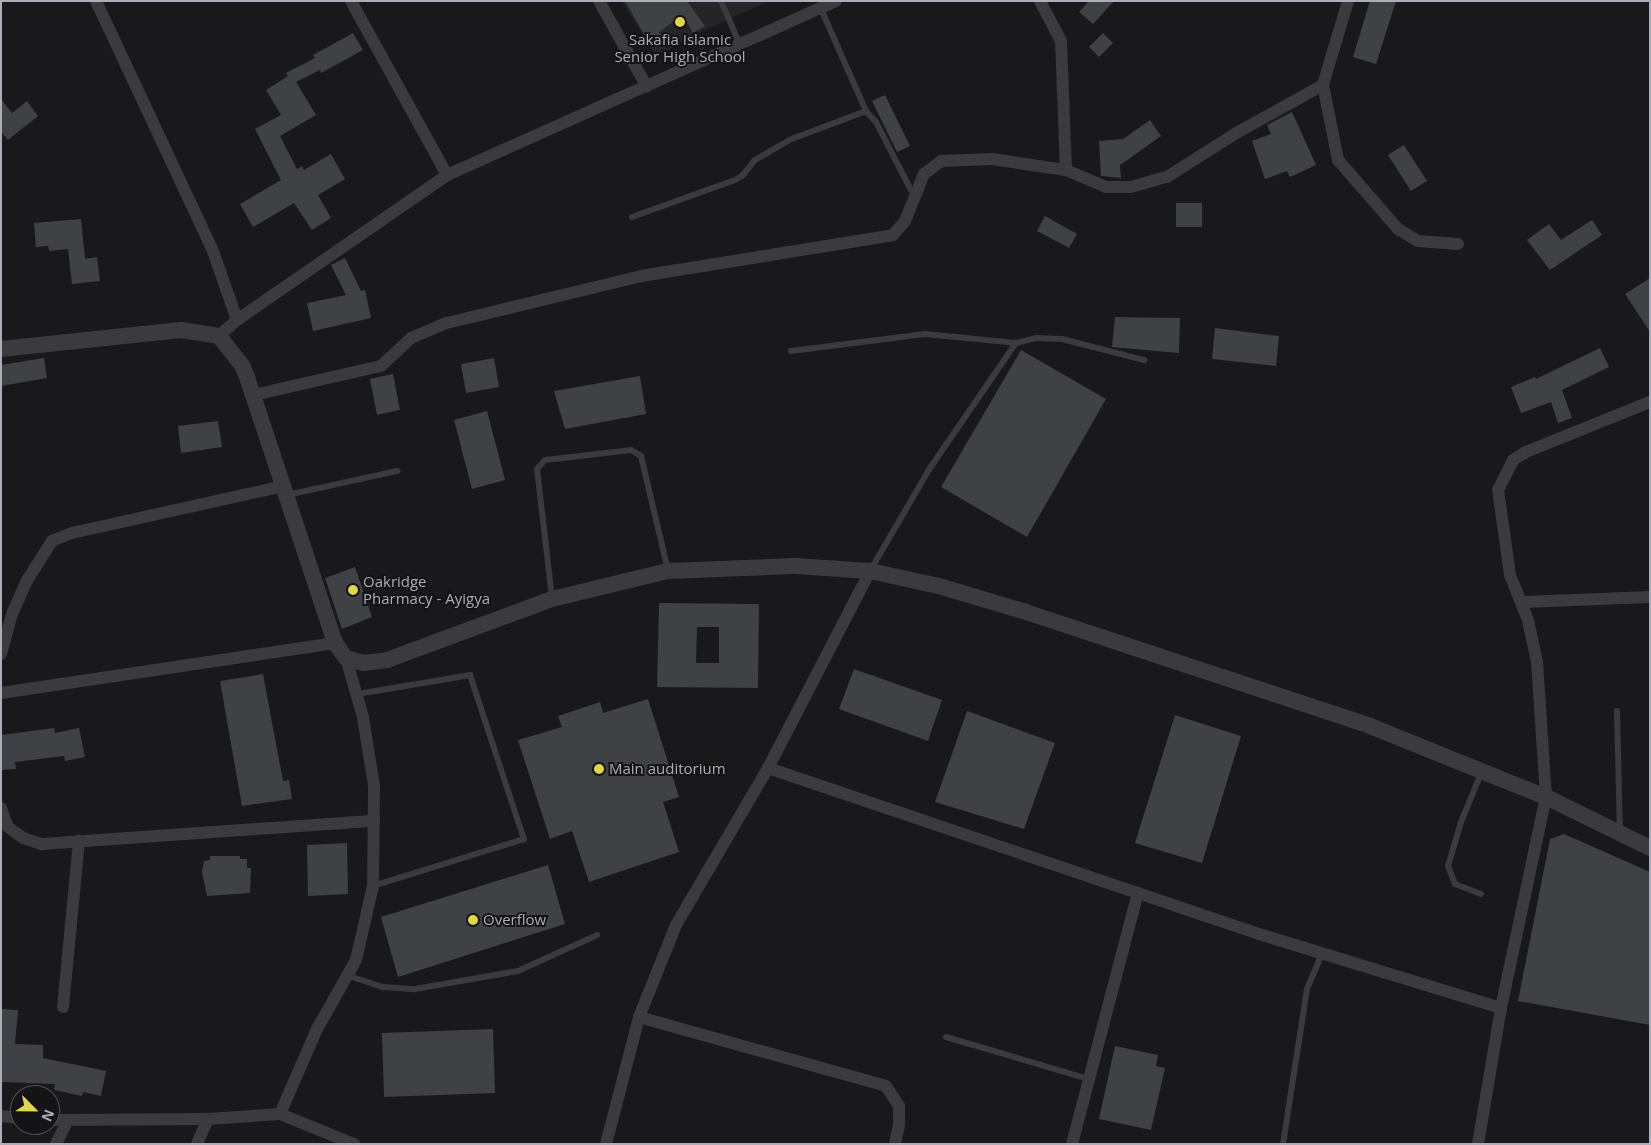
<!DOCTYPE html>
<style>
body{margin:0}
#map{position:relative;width:1651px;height:1145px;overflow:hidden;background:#19181a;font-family:"Open Sans",sans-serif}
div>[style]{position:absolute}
.built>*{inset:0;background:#252527}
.building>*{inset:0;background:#404144}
.service>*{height:6px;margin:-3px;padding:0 3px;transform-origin:3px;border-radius:3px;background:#3a3a3f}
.minor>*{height:12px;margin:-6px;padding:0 6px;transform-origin:6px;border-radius:6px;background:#3a3a3f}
.tertiary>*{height:16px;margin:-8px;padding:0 8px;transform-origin:8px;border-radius:8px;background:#3a3a3f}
.dots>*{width:14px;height:14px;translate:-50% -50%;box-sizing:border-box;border:2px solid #141315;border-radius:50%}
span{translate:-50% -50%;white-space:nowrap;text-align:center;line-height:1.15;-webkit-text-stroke:4px #141315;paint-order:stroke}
.poi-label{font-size:15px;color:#acadb9}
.left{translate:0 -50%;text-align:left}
.frame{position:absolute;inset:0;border:2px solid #acadb9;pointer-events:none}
.north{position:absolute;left:10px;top:1085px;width:50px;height:50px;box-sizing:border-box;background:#141315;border:1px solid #515157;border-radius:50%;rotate:113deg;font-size:14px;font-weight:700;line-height:20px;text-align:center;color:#acadb9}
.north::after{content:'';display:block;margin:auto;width:18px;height:22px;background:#e1d54a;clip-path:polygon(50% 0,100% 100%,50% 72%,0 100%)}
</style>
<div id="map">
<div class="built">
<i style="clip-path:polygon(622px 1px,769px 1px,685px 39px,657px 58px)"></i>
</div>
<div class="building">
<i style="clip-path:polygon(625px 1px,687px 1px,705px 26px,693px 33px,683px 15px,659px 32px,663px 39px,651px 46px)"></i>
<i style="clip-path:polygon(1089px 1px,1114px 1px,1093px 24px,1079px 12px)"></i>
<i style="clip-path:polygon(1370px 1px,1396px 1px,1376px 64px,1353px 57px)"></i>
<i style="clip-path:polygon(353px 33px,363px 50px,321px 73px,320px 70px,296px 82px,316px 115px,280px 136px,297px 169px,302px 166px,304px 170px,331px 154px,345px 179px,318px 195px,331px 218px,312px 230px,294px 203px,253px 227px,240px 204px,281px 180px,255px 129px,281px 115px,266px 90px,288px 76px,286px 73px,315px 58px,313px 55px)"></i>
<i style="clip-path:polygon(1103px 33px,1113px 43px,1099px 57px,1089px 47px)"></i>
<i style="clip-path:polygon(885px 95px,910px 146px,897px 152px,872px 101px)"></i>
<i style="clip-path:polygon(1px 99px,12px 113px,27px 101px,38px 116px,8px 140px,1px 132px)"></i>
<i style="clip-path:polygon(1292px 112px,1316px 165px,1290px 177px,1287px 171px,1265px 179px,1252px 141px,1271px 134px,1267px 125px)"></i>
<i style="clip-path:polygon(1150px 120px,1161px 136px,1120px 165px,1121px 178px,1101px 176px,1099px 141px,1123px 139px)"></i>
<i style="clip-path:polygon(1404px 145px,1427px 181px,1411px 191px,1388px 155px)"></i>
<i style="clip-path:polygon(1176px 203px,1202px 203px,1202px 227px,1176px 227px)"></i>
<i style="clip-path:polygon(1045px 216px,1077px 234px,1069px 248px,1037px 231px)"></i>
<i style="clip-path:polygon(81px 219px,85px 259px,97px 257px,100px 281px,72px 284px,68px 249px,49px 251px,48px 246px,36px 247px,34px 223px)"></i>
<i style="clip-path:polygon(1592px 220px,1602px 235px,1550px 270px,1527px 240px,1549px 224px,1561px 240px)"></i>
<i style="clip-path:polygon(345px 258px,361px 291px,365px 290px,371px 318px,313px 331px,307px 303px,346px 295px,331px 265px)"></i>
<i style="clip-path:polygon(1650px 278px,1650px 332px,1625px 294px)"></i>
<i style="clip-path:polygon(1115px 317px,1180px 318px,1179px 353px,1112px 347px)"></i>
<i style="clip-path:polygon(1215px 328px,1279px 336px,1276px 366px,1212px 359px)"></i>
<i style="clip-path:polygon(1600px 348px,1609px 367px,1562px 390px,1572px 418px,1558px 423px,1551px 402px,1521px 413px,1511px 387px,1535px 377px,1536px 379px)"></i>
<i style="clip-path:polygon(1021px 350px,1106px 399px,1027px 537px,941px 487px)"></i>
<i style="clip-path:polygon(44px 358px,47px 378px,1px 386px,1px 365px)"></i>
<i style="clip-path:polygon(494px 358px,499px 387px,466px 393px,461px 364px)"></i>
<i style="clip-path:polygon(393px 374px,400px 410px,377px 415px,370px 379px)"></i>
<i style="clip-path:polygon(640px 376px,646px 414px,565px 429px,554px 391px)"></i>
<i style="clip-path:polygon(487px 411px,505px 480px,472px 489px,454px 420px)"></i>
<i style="clip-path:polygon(218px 421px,222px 447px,181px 453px,178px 426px)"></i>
<i style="clip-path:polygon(355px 567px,372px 617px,342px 629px,325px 578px)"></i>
<i style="clip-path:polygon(evenodd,659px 603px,759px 604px,758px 688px,657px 687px,659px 603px,697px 627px,719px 627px,719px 663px,696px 663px,697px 627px)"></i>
<i style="clip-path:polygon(854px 669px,942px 700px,928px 741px,839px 709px)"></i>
<i style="clip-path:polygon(263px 674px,283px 781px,289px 780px,292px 799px,242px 806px,220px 681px)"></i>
<i style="clip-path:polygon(648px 699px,679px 797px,663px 802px,679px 852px,589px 882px,572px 831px,550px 839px,518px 740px,562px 727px,558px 716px,600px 702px,603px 713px)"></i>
<i style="clip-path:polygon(967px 711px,1055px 743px,1024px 829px,935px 802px)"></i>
<i style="clip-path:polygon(1175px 715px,1241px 736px,1202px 863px,1135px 843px)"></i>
<i style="clip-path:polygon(54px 728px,55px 733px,79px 728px,85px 757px,65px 761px,64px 756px,15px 762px,16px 769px,1px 770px,1px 735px)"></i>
<i style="clip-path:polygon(1564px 834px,1650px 872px,1650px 1025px,1518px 1001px,1550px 839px)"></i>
<i style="clip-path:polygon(347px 843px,348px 894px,308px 896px,307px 845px)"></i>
<i style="clip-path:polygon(210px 856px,240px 856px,240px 859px,247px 859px,247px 868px,251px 868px,250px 893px,207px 896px,202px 872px,204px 861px,210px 860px)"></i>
<i style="clip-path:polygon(548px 865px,565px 924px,398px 977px,381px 917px)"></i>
<i style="clip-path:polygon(1px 1009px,18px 1010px,15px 1044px,43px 1045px,43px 1058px,106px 1071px,101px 1096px,83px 1092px,82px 1096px,54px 1090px,55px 1084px,1px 1082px)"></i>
<i style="clip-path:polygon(493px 1029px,495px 1093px,384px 1097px,382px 1033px)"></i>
<i style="clip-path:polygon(1115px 1046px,1158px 1055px,1156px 1066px,1165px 1068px,1151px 1130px,1099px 1119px)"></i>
</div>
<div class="service">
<i style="left:721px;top:1px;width:48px;rotate:66.6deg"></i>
<i style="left:821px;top:9px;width:111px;rotate:66.2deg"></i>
<i style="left:632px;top:217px;width:109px;rotate:-19.8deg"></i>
<i style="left:735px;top:180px;width:8px;rotate:-30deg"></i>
<i style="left:742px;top:176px;width:21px;rotate:-51deg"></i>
<i style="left:755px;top:160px;width:39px;rotate:-30deg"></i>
<i style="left:789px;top:140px;width:82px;rotate:-20.6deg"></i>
<i style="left:866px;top:111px;width:15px;rotate:48deg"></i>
<i style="left:876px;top:122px;width:83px;rotate:62.8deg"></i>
<i style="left:791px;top:351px;width:135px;rotate:-7.2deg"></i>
<i style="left:925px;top:334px;width:91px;rotate:5.6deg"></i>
<i style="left:287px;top:495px;width:113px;rotate:-12.3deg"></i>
<i style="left:870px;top:571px;width:119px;rotate:-59.8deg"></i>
<i style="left:930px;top:468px;width:152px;rotate:-55.5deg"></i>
<i style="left:1016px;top:343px;width:21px;rotate:-14deg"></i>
<i style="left:1036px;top:338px;width:26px;rotate:2deg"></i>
<i style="left:1062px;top:339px;width:85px;rotate:14.4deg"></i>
<i style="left:552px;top:598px;width:130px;rotate:-96.6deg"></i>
<i style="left:537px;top:469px;width:12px;rotate:-48deg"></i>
<i style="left:545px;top:460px;width:87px;rotate:-6.6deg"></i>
<i style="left:631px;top:450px;width:12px;rotate:31deg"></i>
<i style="left:641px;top:456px;width:117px;rotate:76.7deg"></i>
<i style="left:357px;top:694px;width:115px;rotate:-9.5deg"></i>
<i style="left:470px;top:675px;width:173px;rotate:71.8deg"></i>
<i style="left:524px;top:839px;width:158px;rotate:162.7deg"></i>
<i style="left:1617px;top:711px;width:120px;rotate:88.6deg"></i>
<i style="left:1481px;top:894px;width:28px;rotate:-159deg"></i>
<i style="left:1455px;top:884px;width:19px;rotate:-111deg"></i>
<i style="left:1448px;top:866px;width:46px;rotate:-73.5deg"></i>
<i style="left:1461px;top:822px;width:55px;rotate:-67.6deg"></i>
<i style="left:349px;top:976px;width:36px;rotate:18deg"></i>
<i style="left:383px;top:987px;width:32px;rotate:4deg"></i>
<i style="left:415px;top:989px;width:105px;rotate:-9.9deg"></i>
<i style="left:518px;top:971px;width:87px;rotate:-24.5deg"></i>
<i style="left:946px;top:1037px;width:149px;rotate:16.4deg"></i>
<i style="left:1283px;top:1144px;width:157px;rotate:-81.2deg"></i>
<i style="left:1307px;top:989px;width:38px;rotate:-67deg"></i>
</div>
<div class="minor">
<i style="left:96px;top:1px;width:276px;rotate:64.9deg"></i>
<i style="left:213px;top:251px;width:73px;rotate:70.8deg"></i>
<i style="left:351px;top:1px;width:199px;rotate:61.1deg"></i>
<i style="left:599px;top:1px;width:98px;rotate:60.8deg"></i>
<i style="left:1040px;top:1px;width:45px;rotate:62.3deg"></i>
<i style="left:1061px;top:41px;width:129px;rotate:87.8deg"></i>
<i style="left:1348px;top:1px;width:88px;rotate:106.6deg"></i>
<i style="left:1323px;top:85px;width:76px;rotate:78.7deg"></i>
<i style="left:1338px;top:160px;width:91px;rotate:49deg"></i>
<i style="left:1398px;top:229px;width:23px;rotate:31deg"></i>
<i style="left:1418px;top:241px;width:40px;rotate:4.3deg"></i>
<i style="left:219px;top:336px;width:24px;rotate:-42deg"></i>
<i style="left:237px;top:320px;width:255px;rotate:-34.6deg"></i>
<i style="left:447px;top:175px;width:426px;rotate:-24.1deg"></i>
<i style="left:254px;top:395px;width:130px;rotate:-12.9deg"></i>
<i style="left:381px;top:366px;width:41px;rotate:-43deg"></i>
<i style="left:411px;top:338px;width:39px;rotate:-23deg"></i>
<i style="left:447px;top:323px;width:200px;rotate:-13.6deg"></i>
<i style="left:641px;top:276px;width:255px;rotate:-9.2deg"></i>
<i style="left:893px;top:235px;width:18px;rotate:-49deg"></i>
<i style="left:905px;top:221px;width:51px;rotate:-68deg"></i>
<i style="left:924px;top:174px;width:21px;rotate:-37deg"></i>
<i style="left:941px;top:161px;width:51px;rotate:-2.2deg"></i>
<i style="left:992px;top:159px;width:75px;rotate:8.5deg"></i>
<i style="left:1066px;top:170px;width:43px;rotate:23deg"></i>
<i style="left:1106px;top:187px;width:25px"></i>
<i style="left:1131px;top:187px;width:37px;rotate:-16deg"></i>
<i style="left:1167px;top:177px;width:84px;rotate:-32.4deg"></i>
<i style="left:1238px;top:132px;width:97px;rotate:-28.9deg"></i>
<i style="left:1521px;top:602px;width:129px;rotate:-2.2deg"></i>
<i style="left:1px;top:654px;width:41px;rotate:-74.6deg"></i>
<i style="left:12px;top:614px;width:35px;rotate:-66deg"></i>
<i style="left:26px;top:582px;width:49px;rotate:-57.6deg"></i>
<i style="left:52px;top:541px;width:22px;rotate:-22deg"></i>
<i style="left:72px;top:533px;width:217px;rotate:-12.5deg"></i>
<i style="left:1px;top:693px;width:338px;rotate:-8.5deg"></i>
<i style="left:768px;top:768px;width:518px;rotate:18.68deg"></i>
<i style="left:1259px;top:934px;width:253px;rotate:17deg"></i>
<i style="left:1px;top:808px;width:20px;rotate:70deg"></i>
<i style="left:8px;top:827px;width:19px;rotate:36deg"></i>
<i style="left:23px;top:838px;width:20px;rotate:18deg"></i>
<i style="left:42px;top:844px;width:333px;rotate:-4deg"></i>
<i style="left:63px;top:1007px;width:167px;rotate:-84.5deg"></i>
<i style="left:639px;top:1017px;width:256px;rotate:15.6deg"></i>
<i style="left:886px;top:1086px;width:24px;rotate:57deg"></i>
<i style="left:899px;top:1106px;width:19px;rotate:90deg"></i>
<i style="left:899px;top:1125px;width:19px;rotate:102deg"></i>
<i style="left:280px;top:1114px;width:93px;rotate:-66.5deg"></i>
<i style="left:317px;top:1029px;width:79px;rotate:-60.5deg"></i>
<i style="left:356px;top:960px;width:76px;rotate:-77.1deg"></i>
<i style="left:373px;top:886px;width:100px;rotate:-89.4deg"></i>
<i style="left:374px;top:786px;width:70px;rotate:-99.1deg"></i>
<i style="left:363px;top:717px;width:61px;rotate:-106.1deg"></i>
<i style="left:1px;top:1116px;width:19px;rotate:6deg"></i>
<i style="left:50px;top:1120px;width:158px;rotate:-0.4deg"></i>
<i style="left:208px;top:1119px;width:72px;rotate:-4deg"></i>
<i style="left:280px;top:1114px;width:80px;rotate:22.1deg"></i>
<i style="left:56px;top:1144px;width:25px;rotate:-64deg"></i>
<i style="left:197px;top:1144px;width:27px;rotate:-66deg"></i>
<i style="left:606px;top:1144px;width:131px;rotate:-75.4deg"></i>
<i style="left:639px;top:1017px;width:99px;rotate:-68.1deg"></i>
<i style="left:676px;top:925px;width:182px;rotate:-59.6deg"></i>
<i style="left:768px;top:768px;width:222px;rotate:-62.6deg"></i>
<i style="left:1072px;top:1144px;width:260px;rotate:-75.3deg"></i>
<i style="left:1478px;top:1144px;width:138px;rotate:-80.4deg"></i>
<i style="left:1501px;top:1008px;width:216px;rotate:-78deg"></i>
<i style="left:1546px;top:797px;width:135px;rotate:-93.8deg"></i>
<i style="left:1537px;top:662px;width:43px;rotate:-102.1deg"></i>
<i style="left:1528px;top:620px;width:48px;rotate:-111.8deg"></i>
<i style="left:1510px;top:575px;width:86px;rotate:-98deg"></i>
<i style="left:1498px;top:490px;width:34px;rotate:-63deg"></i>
<i style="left:1513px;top:460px;width:15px;rotate:-32deg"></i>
<i style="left:1526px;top:452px;width:134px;rotate:-22deg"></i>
</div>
<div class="tertiary">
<i style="left:1px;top:349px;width:181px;rotate:-6deg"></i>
<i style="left:181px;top:330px;width:38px;rotate:9deg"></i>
<i style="left:219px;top:336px;width:37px;rotate:52deg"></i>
<i style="left:242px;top:365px;width:16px;rotate:68deg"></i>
<i style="left:248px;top:380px;width:277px;rotate:71.7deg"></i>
<i style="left:335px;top:643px;width:19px;rotate:54deg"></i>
<i style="left:346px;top:658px;width:18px;rotate:16deg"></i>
<i style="left:363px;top:663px;width:24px;rotate:-7deg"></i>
<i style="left:387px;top:660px;width:176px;rotate:-20.3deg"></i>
<i style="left:552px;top:599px;width:119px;rotate:-13.6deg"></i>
<i style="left:668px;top:571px;width:127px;rotate:-2.3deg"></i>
<i style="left:795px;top:566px;width:75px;rotate:3.8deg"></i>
<i style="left:870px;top:571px;width:71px;rotate:12.3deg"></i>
<i style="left:939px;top:586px;width:91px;rotate:16.6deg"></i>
<i style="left:1026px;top:612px;width:362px;rotate:18.3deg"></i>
<i style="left:1370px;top:726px;width:190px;rotate:22deg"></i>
<i style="left:1546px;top:797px;width:116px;rotate:26.1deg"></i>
</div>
<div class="dots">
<i style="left:680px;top:22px;background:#e1d54a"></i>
<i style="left:353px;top:590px;background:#e1d54a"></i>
<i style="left:599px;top:769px;background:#e1d54a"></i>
<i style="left:473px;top:920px;background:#e1d54a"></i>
</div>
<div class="poi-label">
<span style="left:680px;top:48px">Sakafia Islamic<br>Senior High School</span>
<span class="left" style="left:363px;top:590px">Oakridge<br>Pharmacy - Ayigya</span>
<span class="left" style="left:609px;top:769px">Main auditorium</span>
<span class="left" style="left:483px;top:920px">Overflow</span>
</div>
<div class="frame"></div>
<div class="north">N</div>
</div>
